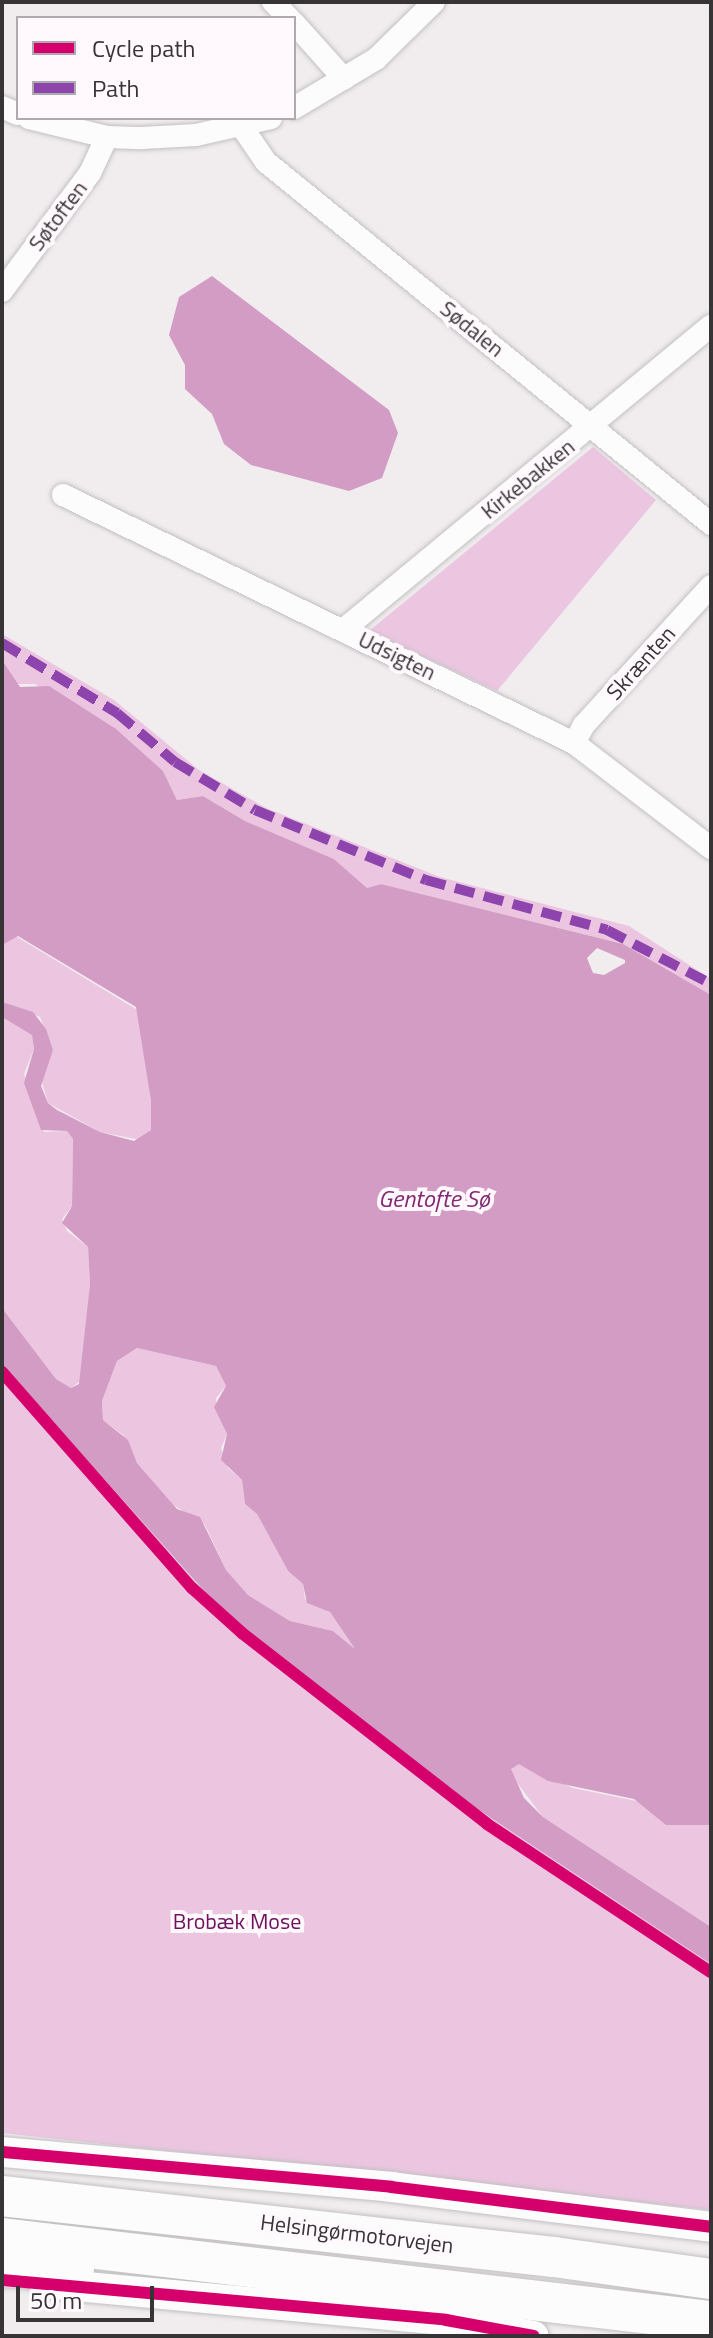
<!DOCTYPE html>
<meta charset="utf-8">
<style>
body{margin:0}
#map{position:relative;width:713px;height:2338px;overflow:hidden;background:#f1edef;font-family:"Titillium Web",sans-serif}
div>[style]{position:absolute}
.green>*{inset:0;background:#ecc6e1}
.water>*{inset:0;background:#d29cc5}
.roads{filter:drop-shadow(0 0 2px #c3c0c2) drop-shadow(0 0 2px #c3c0c2)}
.street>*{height:22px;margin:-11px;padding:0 11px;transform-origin:11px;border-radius:11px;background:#fdfcfd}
.secondary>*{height:30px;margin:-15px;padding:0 15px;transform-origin:15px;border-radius:15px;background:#fdfcfd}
.highway>*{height:40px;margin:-20px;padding:0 20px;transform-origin:20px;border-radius:20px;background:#fdfcfd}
.quiet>*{height:10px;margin-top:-5px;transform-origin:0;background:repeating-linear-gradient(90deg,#8e44ad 0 20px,transparent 0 30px)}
.cycleway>*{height:12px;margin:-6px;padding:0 6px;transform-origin:6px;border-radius:6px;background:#d6006c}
span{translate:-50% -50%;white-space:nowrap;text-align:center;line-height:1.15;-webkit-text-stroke:8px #fff9fd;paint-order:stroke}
.street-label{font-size:22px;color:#373436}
.park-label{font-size:22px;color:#6e105f}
.water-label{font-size:24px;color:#822771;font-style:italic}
.frame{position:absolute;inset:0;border:4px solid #373436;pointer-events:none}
.legend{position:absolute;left:16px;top:16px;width:280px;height:104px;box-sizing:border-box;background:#fff9fd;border:2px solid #afaaad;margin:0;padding:10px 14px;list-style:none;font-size:24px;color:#373436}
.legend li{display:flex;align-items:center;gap:16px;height:40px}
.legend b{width:40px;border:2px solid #afaaad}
.scale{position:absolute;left:16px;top:2286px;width:138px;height:36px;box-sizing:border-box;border:4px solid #373436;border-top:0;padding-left:10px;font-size:24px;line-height:28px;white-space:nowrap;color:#373436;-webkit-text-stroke:6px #fff9fd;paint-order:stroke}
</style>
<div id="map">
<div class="green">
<i style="clip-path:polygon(593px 447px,656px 500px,497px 691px,369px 631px)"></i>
<i style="clip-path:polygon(2px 634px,114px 700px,199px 770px,266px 808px,440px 877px,629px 926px,711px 979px,711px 995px,623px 944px,381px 884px,367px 888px,334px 859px,245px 821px,203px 796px,177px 800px,163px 771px,35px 684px,17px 684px,2px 660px)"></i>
<i style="clip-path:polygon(14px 935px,139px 1011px,151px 1101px,151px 1130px,141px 1140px,100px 1132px,48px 1103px,41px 1079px,53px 1050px,40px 1017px,2px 1002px,2px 945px)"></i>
<i style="clip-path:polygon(2px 1017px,32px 1034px,34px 1049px,24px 1074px,44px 1132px,67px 1131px,73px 1139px,72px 1206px,62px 1219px,67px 1231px,88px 1247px,90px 1284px,82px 1380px,71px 1388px,56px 1379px,2px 1308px)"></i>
<i style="clip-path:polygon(137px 1348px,216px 1366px,226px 1386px,216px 1398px,217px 1413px,227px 1434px,221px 1448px,228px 1468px,242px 1480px,245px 1504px,257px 1514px,288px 1571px,303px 1584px,305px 1599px,330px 1612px,355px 1649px,333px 1631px,290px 1621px,248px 1595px,226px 1570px,205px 1525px,172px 1504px,137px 1463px,123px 1435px,103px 1420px,102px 1401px,117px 1361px)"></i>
<i style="clip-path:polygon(2px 1365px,225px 1614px,440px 1784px,711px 1964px,711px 2210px,2px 2133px)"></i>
<i style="clip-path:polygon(519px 1763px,573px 1788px,641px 1802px,666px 1825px,711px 1825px,711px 1927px,543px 1817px,515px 1780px,511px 1769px)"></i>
</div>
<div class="water">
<i style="clip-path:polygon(212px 276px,389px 410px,398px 433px,382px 478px,349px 491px,251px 465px,224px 444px,212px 414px,185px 389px,185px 365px,169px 335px,179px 297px)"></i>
<i style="clip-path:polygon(evenodd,2px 660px,20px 687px,49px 686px,116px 729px,163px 771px,177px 800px,203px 796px,245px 821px,334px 859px,367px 888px,381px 884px,623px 944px,711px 995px,711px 1825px,666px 1825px,634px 1799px,548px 1781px,519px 1764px,511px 1769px,524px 1798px,543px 1817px,711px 1927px,711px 1964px,440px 1784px,225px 1614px,2px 1365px,2px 1308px,56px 1379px,71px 1388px,79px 1384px,90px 1284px,88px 1247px,62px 1223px,72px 1206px,73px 1139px,67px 1131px,41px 1130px,24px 1083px,34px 1049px,32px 1035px,2px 1017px,2px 1002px,33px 1012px,46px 1029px,53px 1050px,41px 1086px,48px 1103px,57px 1110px,100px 1132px,134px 1141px,151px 1130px,151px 1101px,136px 1007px,18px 936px,2px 945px,2px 660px,597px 948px,625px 960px,625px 963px,604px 975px,593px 973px,587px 958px,597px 948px,2px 660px,137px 1348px,216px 1366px,226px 1386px,214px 1407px,227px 1434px,221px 1460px,242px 1480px,245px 1504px,257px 1514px,288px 1571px,303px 1584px,307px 1603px,330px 1612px,355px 1649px,333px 1631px,290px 1621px,248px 1595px,226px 1570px,200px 1517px,177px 1509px,137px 1463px,128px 1440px,103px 1420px,102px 1401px,117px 1361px,137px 1348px)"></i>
</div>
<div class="roads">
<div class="street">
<i style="left:273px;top:2px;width:23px;rotate:45deg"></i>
<i style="left:294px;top:23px;width:75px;rotate:48.2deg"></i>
<i style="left:2px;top:107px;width:17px;rotate:24deg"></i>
<i style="left:294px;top:108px;width:96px;rotate:-30.9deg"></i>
<i style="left:376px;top:59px;width:81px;rotate:-44.5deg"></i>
<i style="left:29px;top:118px;width:80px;rotate:13.7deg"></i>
<i style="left:107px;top:137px;width:35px;rotate:2deg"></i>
<i style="left:142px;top:138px;width:54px;rotate:-3.2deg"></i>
<i style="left:196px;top:135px;width:77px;rotate:-12.8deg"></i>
<i style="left:242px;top:127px;width:42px;rotate:55.6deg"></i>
<i style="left:266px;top:162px;width:574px;rotate:39.13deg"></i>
<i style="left:2px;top:291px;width:147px;rotate:-53.3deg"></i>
<i style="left:90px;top:173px;width:40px;rotate:-65deg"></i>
<i style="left:63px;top:495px;width:568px;rotate:25.89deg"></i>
<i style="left:574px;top:743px;width:173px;rotate:37.5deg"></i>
<i style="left:343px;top:630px;width:477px;rotate:-39.6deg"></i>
<i style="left:574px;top:743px;width:21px;rotate:-61deg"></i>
<i style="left:584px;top:725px;width:188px;rotate:-47.6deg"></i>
</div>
<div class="secondary">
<i style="left:2px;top:2152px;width:391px;rotate:5.1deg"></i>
<i style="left:391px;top:2187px;width:322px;rotate:7.1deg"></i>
<i style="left:44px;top:2283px;width:404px;rotate:5.3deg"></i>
<i style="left:446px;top:2320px;width:89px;rotate:10.3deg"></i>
</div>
<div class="highway">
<i style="left:2px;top:2196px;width:555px;rotate:6.31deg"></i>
<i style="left:554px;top:2257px;width:159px;rotate:8deg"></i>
<i style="left:2px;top:2238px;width:714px;rotate:6.68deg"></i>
<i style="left:2px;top:2267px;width:72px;rotate:2.4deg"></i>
</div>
</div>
<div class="quiet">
<i style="left:2px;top:643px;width:135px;rotate:31.3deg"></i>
<i style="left:117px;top:713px;width:76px;rotate:40.2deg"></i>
<i style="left:175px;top:762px;width:93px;rotate:31deg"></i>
<i style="left:255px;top:810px;width:185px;rotate:22.3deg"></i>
<i style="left:426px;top:880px;width:188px;rotate:15.4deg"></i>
<i style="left:607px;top:930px;width:117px;rotate:27.4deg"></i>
</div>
<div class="cycleway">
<i style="left:2px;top:1372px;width:288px;rotate:48.7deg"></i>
<i style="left:192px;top:1588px;width:67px;rotate:42deg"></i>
<i style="left:242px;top:1633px;width:311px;rotate:37.9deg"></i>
<i style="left:487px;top:1824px;width:268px;rotate:33.5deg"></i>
<i style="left:2px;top:2152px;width:391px;rotate:5.1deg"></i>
<i style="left:391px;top:2187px;width:322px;rotate:7.1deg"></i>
<i style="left:2px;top:2280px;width:446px;rotate:5.1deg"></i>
<i style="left:446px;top:2320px;width:89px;rotate:10.3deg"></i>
</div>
<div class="street-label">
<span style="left:58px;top:216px;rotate:-53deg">Søtoften</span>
<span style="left:472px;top:329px;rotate:39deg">Sødalen</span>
<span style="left:528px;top:479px;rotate:-39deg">Kirkebakken</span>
<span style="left:397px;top:656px;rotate:26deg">Udsigten</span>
<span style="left:641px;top:663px;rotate:-48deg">Skrænten</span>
<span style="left:357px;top:2234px;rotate:7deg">Helsingørmotorvejen</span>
</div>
<div class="park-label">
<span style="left:237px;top:1922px">Brobæk Mose</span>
</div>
<div class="water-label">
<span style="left:434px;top:1199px">Gentofte Sø</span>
</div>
<div class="frame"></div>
<ul class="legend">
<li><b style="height:10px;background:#d6006c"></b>Cycle path</li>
<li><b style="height:10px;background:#8e44ad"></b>Path</li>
</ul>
<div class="scale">50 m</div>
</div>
